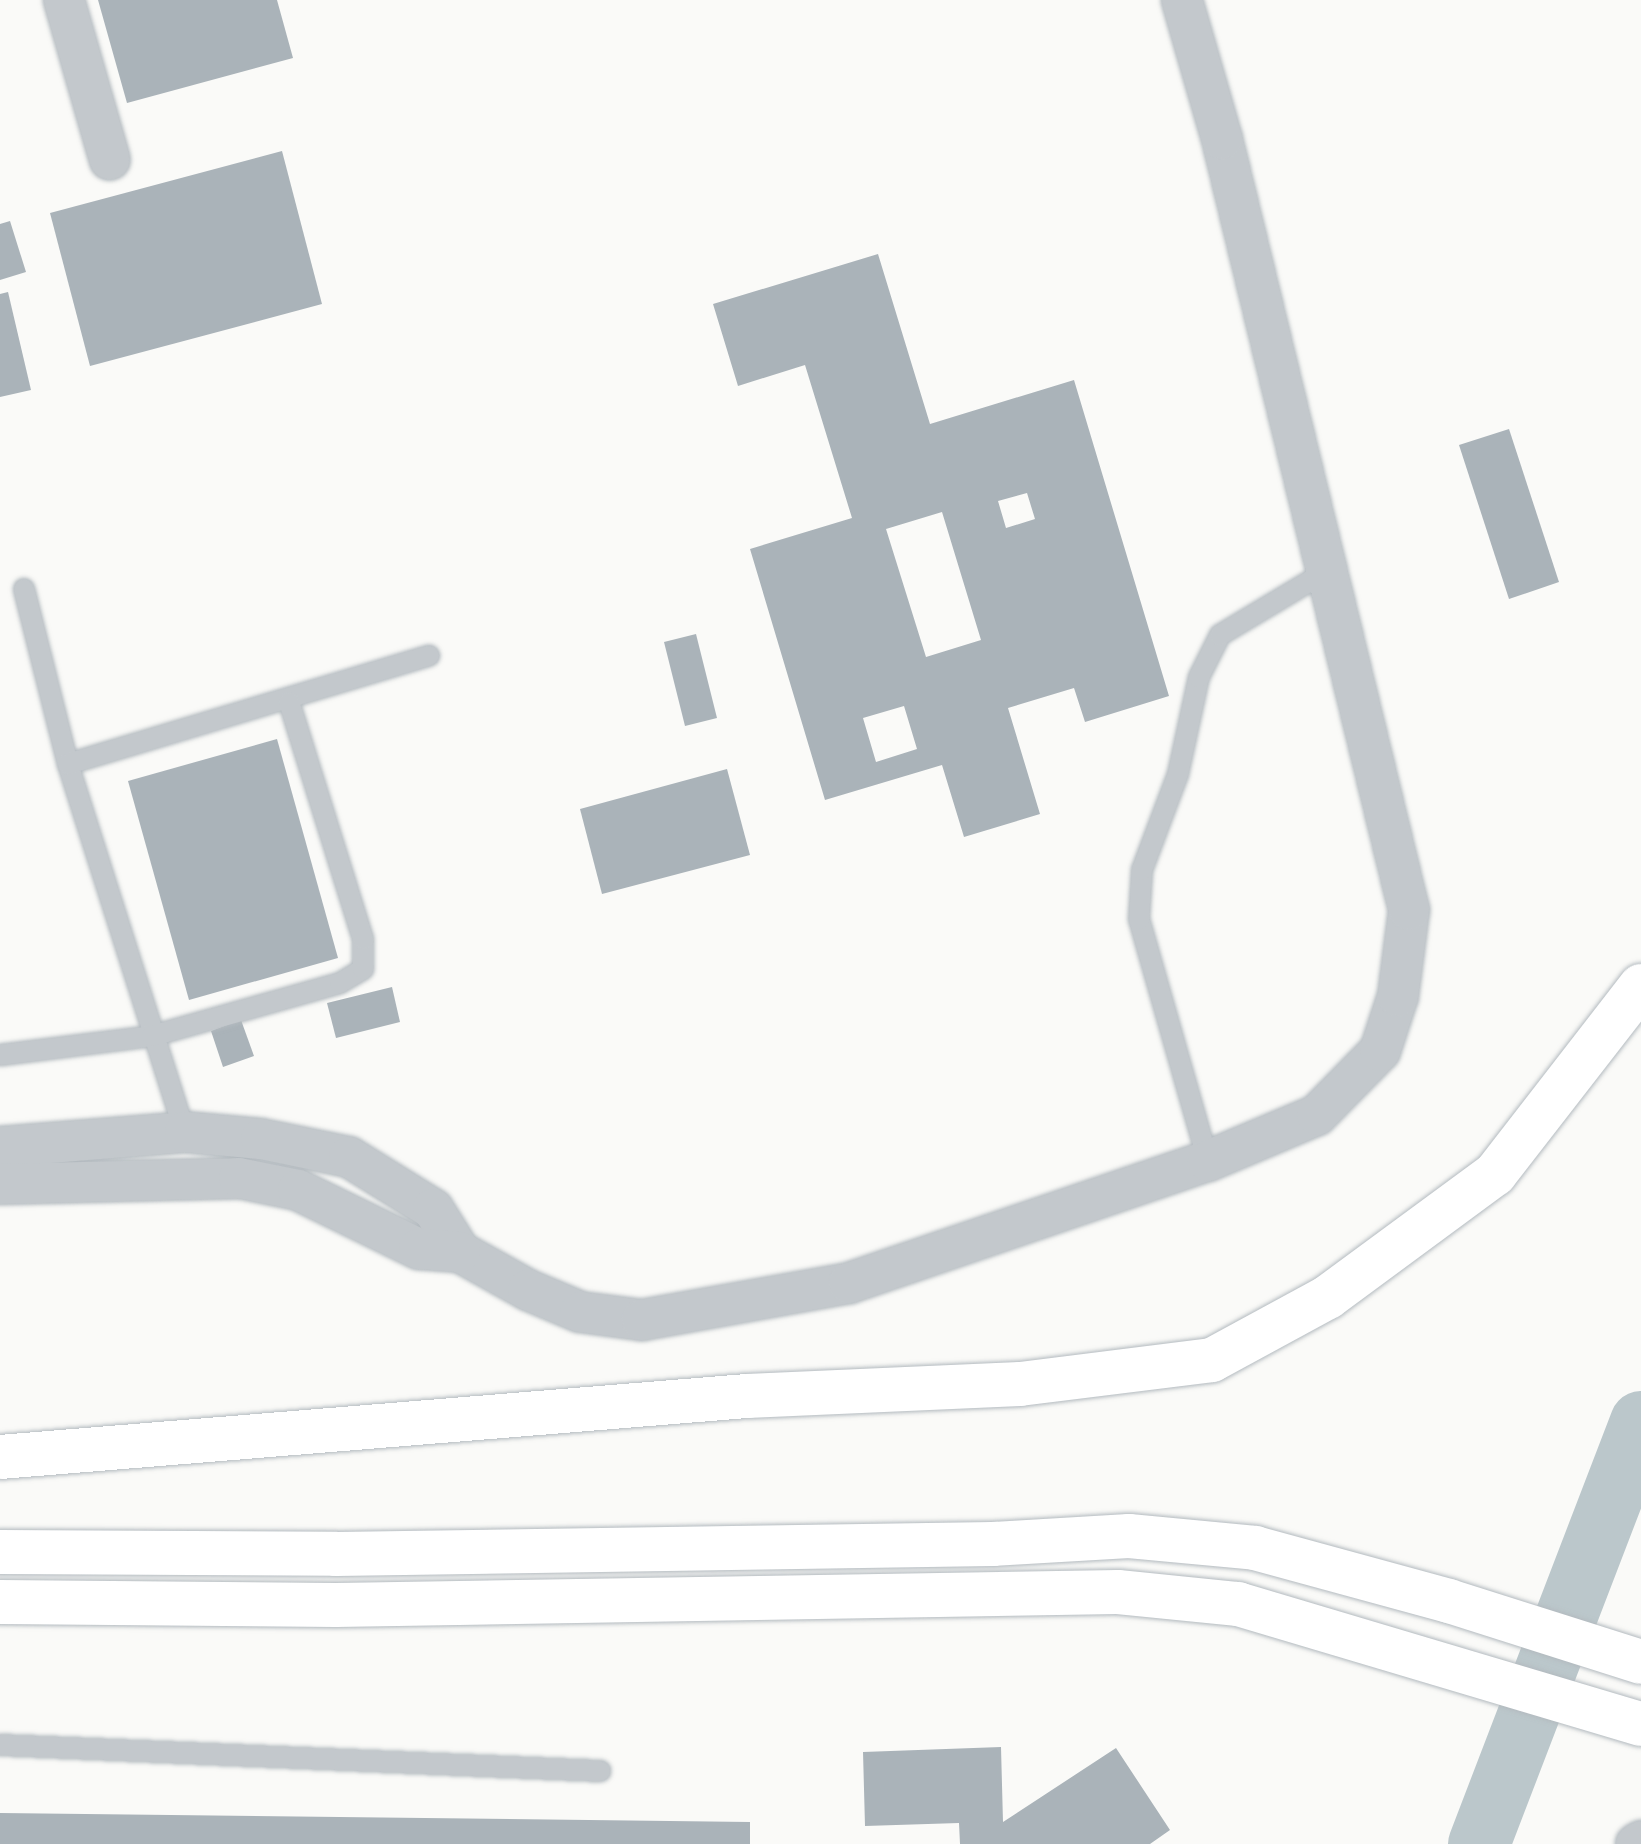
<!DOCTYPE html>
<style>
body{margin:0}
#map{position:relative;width:1641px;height:1844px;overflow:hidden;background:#fafaf8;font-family:"Open Sans",sans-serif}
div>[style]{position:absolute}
.river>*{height:62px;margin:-31px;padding:0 31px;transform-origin:31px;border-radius:31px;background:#bbc7cb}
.building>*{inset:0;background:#aab3b9}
.roads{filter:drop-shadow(0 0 2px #b3babf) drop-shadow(0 0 2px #b3babf)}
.lane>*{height:20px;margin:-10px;padding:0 10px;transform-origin:10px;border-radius:10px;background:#c3c8cc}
.street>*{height:40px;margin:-20px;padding:0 20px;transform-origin:20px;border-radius:20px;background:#c3c8cc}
.secondary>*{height:44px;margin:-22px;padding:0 22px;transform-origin:22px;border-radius:22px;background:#fff}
.highway>*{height:44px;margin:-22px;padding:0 22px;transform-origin:22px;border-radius:22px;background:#fff}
span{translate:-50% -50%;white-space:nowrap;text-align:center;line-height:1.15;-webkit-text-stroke:8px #fff;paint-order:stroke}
</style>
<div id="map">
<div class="river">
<i style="left:1479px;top:1844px;width:452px;rotate:-69deg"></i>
</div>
<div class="building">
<i style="clip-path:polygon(98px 0,277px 0,293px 58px,127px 103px)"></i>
<i style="clip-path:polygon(282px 151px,322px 304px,90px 366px,50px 213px)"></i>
<i style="clip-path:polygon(10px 221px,26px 272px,0 280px,0 224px)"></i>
<i style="clip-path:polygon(evenodd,878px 254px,930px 424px,1074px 380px,1169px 696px,1085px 722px,1074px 688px,1008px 708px,1040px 814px,964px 837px,942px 765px,825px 800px,750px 549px,852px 518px,805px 365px,738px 386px,713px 304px,878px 254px,1027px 493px,1035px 519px,1006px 528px,998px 501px,1027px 493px,878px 254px,942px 512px,981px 640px,926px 657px,886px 529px,942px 512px,878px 254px,904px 706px,917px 749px,876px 762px,863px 718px,904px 706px)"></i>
<i style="clip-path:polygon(8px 292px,31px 390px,0 397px,0 294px)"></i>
<i style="clip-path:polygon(1509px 429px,1559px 582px,1509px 599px,1459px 445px)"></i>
<i style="clip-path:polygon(696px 634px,717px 718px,685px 726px,664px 642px)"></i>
<i style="clip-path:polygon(277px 739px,338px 958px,189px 1000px,128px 781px)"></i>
<i style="clip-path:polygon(727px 769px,750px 855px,602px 894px,580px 809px)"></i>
<i style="clip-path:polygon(392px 987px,400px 1022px,336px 1038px,327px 1003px)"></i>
<i style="clip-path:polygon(241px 1020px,254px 1056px,223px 1067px,211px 1031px)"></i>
<i style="clip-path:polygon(1001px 1747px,1003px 1822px,1116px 1748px,1170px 1830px,1150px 1844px,960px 1844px,959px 1823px,865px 1826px,863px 1752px)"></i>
<i style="clip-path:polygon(0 1813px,750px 1822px,750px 1844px,0 1844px)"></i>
</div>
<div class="roads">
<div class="lane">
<i style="left:24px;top:589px;width:180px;rotate:75.9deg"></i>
<i style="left:68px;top:764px;width:386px;rotate:72.4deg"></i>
<i style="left:68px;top:764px;width:377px;rotate:-16.7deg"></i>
<i style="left:0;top:1055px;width:153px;rotate:-7.1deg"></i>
<i style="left:152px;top:1036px;width:195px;rotate:-15.7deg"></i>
<i style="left:340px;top:983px;width:27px;rotate:-31deg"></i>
<i style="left:363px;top:969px;width:30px;rotate:-90deg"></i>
<i style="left:363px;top:939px;width:248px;rotate:-107.3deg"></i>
<i style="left:1208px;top:1161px;width:252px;rotate:-105.9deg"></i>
<i style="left:1139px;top:919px;width:49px;rotate:-86.5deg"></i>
<i style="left:1142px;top:870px;width:103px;rotate:-69.4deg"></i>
<i style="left:1178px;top:774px;width:99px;rotate:-77.8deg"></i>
<i style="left:1199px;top:677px;width:47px;rotate:-63.4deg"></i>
<i style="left:1220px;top:635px;width:125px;rotate:-30.9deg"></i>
<i style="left:0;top:1745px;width:601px;rotate:2.48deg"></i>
</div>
<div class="street">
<i style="left:64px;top:0;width:166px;rotate:74deg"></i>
<i style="left:0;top:1147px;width:186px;rotate:-4.6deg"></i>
<i style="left:185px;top:1132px;width:76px;rotate:5.3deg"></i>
<i style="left:261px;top:1139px;width:90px;rotate:11.6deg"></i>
<i style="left:349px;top:1157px;width:99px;rotate:31.8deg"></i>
<i style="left:433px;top:1209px;width:51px;rotate:57.9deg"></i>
<i style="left:460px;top:1252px;width:78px;rotate:29.2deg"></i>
<i style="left:528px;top:1290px;width:56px;rotate:22.9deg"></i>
<i style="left:580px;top:1312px;width:63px;rotate:7.4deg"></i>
<i style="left:642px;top:1320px;width:210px;rotate:-10.1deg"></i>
<i style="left:849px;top:1283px;width:379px;rotate:-18.8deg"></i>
<i style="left:1208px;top:1161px;width:118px;rotate:-22.9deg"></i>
<i style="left:1317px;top:1115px;width:90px;rotate:-45.5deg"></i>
<i style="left:1380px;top:1051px;width:58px;rotate:-71.9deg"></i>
<i style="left:1398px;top:996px;width:87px;rotate:-82.7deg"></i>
<i style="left:1409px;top:910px;width:793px;rotate:-103.63deg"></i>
<i style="left:1222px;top:139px;width:145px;rotate:-106.1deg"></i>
<i style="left:0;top:1184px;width:239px;rotate:-1.4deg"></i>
<i style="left:239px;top:1178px;width:60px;rotate:11.5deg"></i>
<i style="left:298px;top:1190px;width:135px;rotate:26deg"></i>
<i style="left:419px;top:1249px;width:41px;rotate:4.2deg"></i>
<i style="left:1636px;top:1844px;width:6px;rotate:-31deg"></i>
</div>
<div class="secondary">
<i style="left:0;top:1457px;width:749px;rotate:-4.67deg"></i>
<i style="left:747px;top:1396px;width:273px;rotate:-2.5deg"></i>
<i style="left:1020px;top:1384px;width:193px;rotate:-7.1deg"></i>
<i style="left:1212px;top:1360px;width:132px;rotate:-28.5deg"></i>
<i style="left:1328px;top:1297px;width:207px;rotate:-36.4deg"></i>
<i style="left:1495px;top:1174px;width:238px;rotate:-52.2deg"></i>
</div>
<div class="highway">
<i style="left:0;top:1552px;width:336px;rotate:0.3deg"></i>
<i style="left:336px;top:1554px;width:657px;rotate:-0.87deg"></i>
<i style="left:993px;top:1544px;width:136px;rotate:-3.4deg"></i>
<i style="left:1129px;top:1536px;width:127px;rotate:5.4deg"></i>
<i style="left:1255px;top:1548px;width:201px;rotate:15.3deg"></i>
<i style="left:1449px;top:1601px;width:201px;rotate:17.6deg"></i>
<i style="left:0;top:1602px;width:336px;rotate:0.5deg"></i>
<i style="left:336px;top:1605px;width:782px;rotate:-0.95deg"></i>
<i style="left:1118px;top:1592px;width:121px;rotate:5.7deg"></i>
<i style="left:1238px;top:1604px;width:420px;rotate:16.6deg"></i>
</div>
</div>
</div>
